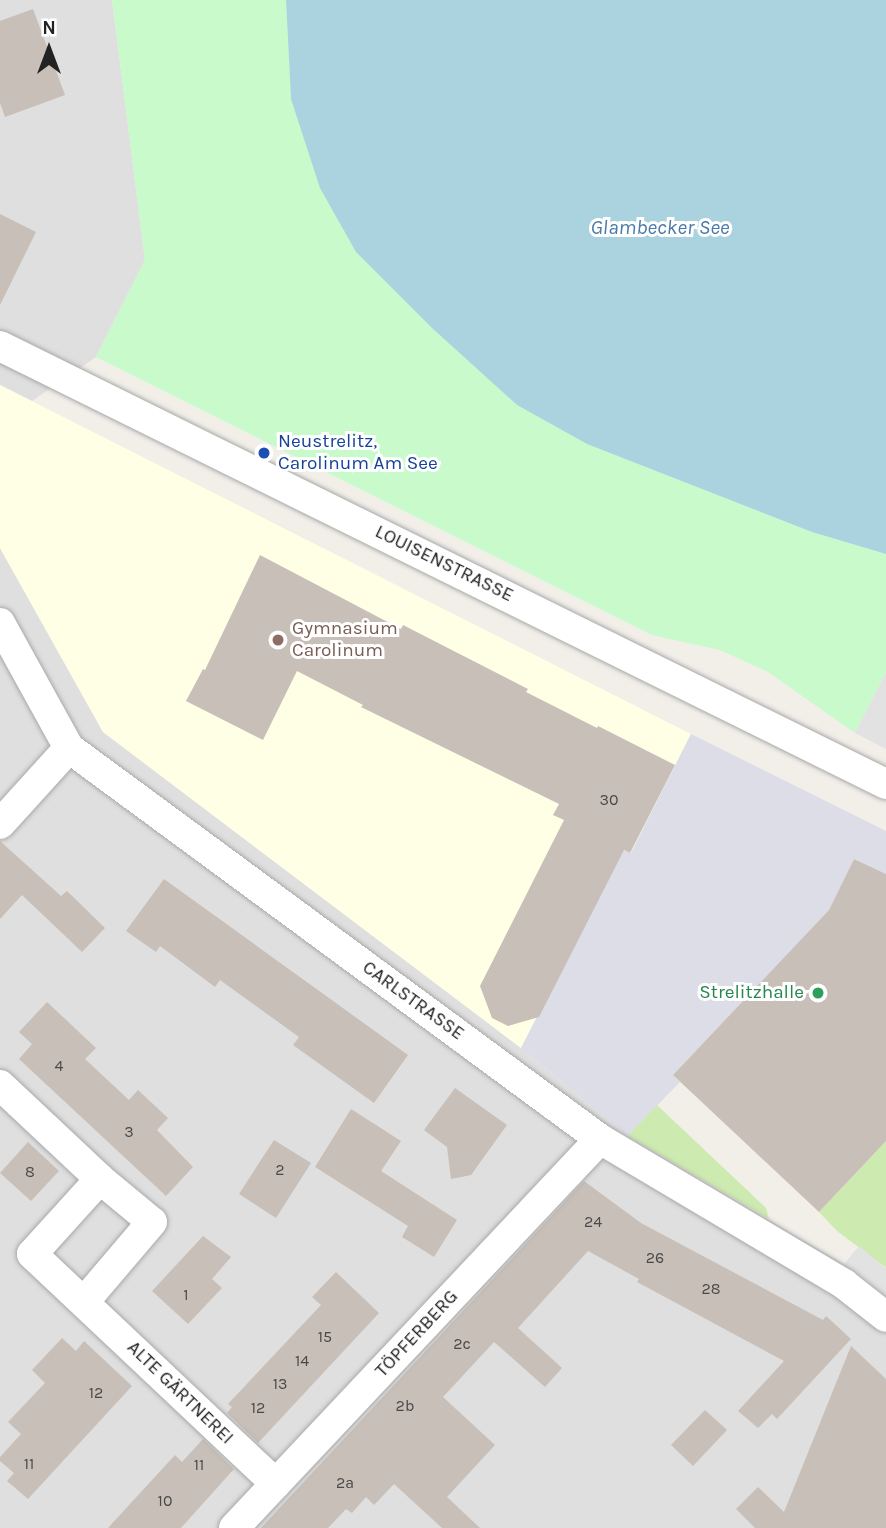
<!DOCTYPE html>
<meta charset="utf-8">
<style>
body{margin:0}
#map{position:relative;width:886px;height:1528px;overflow:hidden;background:#f2efe9;font-family:Karla,sans-serif}
div>[style]{position:absolute}
.residential>*{inset:0;background:#e0dfdf}
.education>*{inset:0;background:#ffffe5}
.grass>*{inset:0;background:#cdebb0}
.park>*{inset:0;background:#c8facc}
.parking>*{inset:0;background:#e2e2e2}
.plaza>*{inset:0;background:#dddde8}
.water>*{inset:0;background:#aad3df}
.building>*{inset:0;background:#c7bfb8}
.roads{filter:drop-shadow(0 0 2px #a9a9a9) drop-shadow(0 0 2px #a9a9a9)}
.street>*{height:30px;margin:-15px;padding:0 15px;transform-origin:15px;border-radius:15px;background:#fff}
.dots>*{width:19px;height:19px;translate:-50% -50%;box-sizing:border-box;border:4px solid #fff;border-radius:50%}
span{translate:-50% -50%;white-space:nowrap;text-align:center;line-height:1.15;-webkit-text-stroke:6px #fff;paint-order:stroke}
.number-label{font-size:16px;color:#4b4948}
.number-label span{-webkit-text-stroke-width:0}
.transit-label{font-size:19px;color:#164399}
.left{translate:0 -50%;text-align:left}
.street-label{font-size:19px;color:#222}
.education-label{font-size:19px;color:#785e54}
.leisure-label{font-size:19px;color:#27864d}
.right{translate:-100% -50%;text-align:right}
.water-label{font-size:21px;color:#4a7aab;font-style:italic}
.north{position:absolute;left:14px;top:14px;width:70px;height:70px;-webkit-text-stroke:5px #fff;paint-order:stroke;rotate:0deg;font-size:19px;font-weight:700;line-height:28px;text-align:center;color:#222}
.north::after{content:'';display:block;margin:auto;width:24px;height:32px;background:#222;clip-path:polygon(50% 0,100% 100%,50% 72%,0 100%)}
</style>
<div id="map">
<div class="residential">
<i style="clip-path:polygon(0 0,112px 0,145px 260px,96px 357px,32px 401px,0 385px)"></i>
<i style="clip-path:polygon(0 548px,103px 732px,521px 1048px,627px 1136px,844px 1264px,886px 1268px,886px 1528px,0 1528px)"></i>
</div>
<div class="education">
<i style="clip-path:polygon(0 385px,691px 734px,630px 853px,623px 850px,521px 1048px,103px 732px,0 548px)"></i>
</div>
<div class="grass">
<i style="clip-path:polygon(657px 1105px,766px 1208px,769px 1219px,627px 1136px)"></i>
<i style="clip-path:polygon(886px 1141px,886px 1268px,837px 1231px,819px 1212px)"></i>
</div>
<div class="park">
<i style="clip-path:polygon(112px 0,286px 0,291px 99px,356px 252px,432px 328px,517px 405px,587px 444px,812px 532px,886px 554px,886px 672px,855px 733px,768px 672px,720px 650px,652px 635px,96px 357px,145px 260px)"></i>
</div>
<div class="parking">
<i style="clip-path:polygon(886px 672px,886px 749px,855px 733px)"></i>
<i style="clip-path:polygon(859px 1246px,886px 1269px,886px 1301px,844px 1264px)"></i>
</div>
<div class="plaza">
<i style="clip-path:polygon(691px 734px,886px 831px,886px 874px,854px 859px,829px 910px,673px 1075px,680px 1082px,627px 1136px,521px 1048px,622px 850px,631px 853px)"></i>
</div>
<div class="water">
<i style="clip-path:polygon(286px 0,886px 0,886px 554px,812px 532px,587px 444px,517px 405px,432px 328px,356px 252px,320px 188px,291px 99px)"></i>
</div>
<div class="building">
<i style="clip-path:polygon(33px 9px,65px 95px,5px 117px,0 103px,0 21px)"></i>
<i style="clip-path:polygon(0 214px,36px 232px,0 305px)"></i>
<i style="clip-path:polygon(260px 555px,401px 629px,403px 625px,528px 689px,526px 692px,597px 728px,598px 726px,675px 765px,630px 853px,624px 850px,539px 1017px,508px 1026px,492px 1018px,480px 986px,564px 820px,553px 815px,559px 804px,361px 707px,363px 705px,297px 671px,263px 740px,186px 701px,203px 669px,205px 670px)"></i>
<i style="clip-path:polygon(0 841px,61px 896px,67px 891px,105px 928px,82px 952px,22px 895px,0 919px)"></i>
<i style="clip-path:polygon(854px 859px,886px 874px,886px 1141px,819px 1212px,673px 1075px,829px 910px)"></i>
<i style="clip-path:polygon(164px 879px,408px 1055px,374px 1103px,293px 1045px,299px 1037px,220px 980px,215px 987px,160px 946px,156px 952px,126px 931px)"></i>
<i style="clip-path:polygon(47px 1002px,96px 1048px,85px 1059px,129px 1100px,138px 1090px,168px 1118px,157px 1130px,193px 1167px,166px 1196px,19px 1059px,32px 1044px,19px 1032px)"></i>
<i style="clip-path:polygon(455px 1088px,507px 1125px,471px 1175px,451px 1179px,447px 1147px,424px 1130px)"></i>
<i style="clip-path:polygon(351px 1109px,401px 1141px,381px 1171px,457px 1220px,434px 1257px,402px 1237px,408px 1226px,315px 1167px)"></i>
<i style="clip-path:polygon(274px 1140px,311px 1163px,276px 1218px,239px 1194px)"></i>
<i style="clip-path:polygon(28px 1142px,59px 1171px,31px 1201px,0 1173px)"></i>
<i style="clip-path:polygon(584px 1181px,641px 1223px,823px 1320px,826px 1316px,851px 1339px,777px 1419px,772px 1414px,758px 1428px,738px 1411px,784px 1361px,637px 1282px,639px 1279px,588px 1251px,518px 1328px,562px 1368px,545px 1387px,494px 1342px,443px 1397px,495px 1445px,447px 1497px,480px 1528px,442px 1528px,394px 1484px,374px 1505px,366px 1497px,352px 1513px,346px 1509px,328px 1528px,261px 1528px)"></i>
<i style="clip-path:polygon(203px 1236px,231px 1257px,212px 1279px,222px 1288px,188px 1324px,152px 1291px)"></i>
<i style="clip-path:polygon(336px 1272px,379px 1313px,258px 1443px,227px 1413px,232px 1407px,228px 1404px,321px 1305px,312px 1297px)"></i>
<i style="clip-path:polygon(62px 1338px,76px 1351px,84px 1341px,132px 1386px,28px 1499px,7px 1481px,14px 1473px,0 1461px,0 1457px,21px 1434px,8px 1422px,45px 1383px,32px 1370px)"></i>
<i style="clip-path:polygon(851px 1346px,886px 1379px,886px 1528px,755px 1528px,736px 1509px,758px 1487px,784px 1512px)"></i>
<i style="clip-path:polygon(705px 1410px,727px 1430px,693px 1466px,671px 1445px)"></i>
<i style="clip-path:polygon(203px 1439px,234px 1469px,181px 1528px,108px 1528px,175px 1455px,182px 1462px)"></i>
</div>
<div class="roads">
<div class="street">
<i style="left:0;top:346px;width:988px;rotate:26.31deg"></i>
<i style="left:0;top:623px;width:143px;rotate:61.1deg"></i>
<i style="left:69px;top:748px;width:659px;rotate:36.37deg"></i>
<i style="left:600px;top:1139px;width:284px;rotate:30.7deg"></i>
<i style="left:844px;top:1284px;width:53px;rotate:38.2deg"></i>
<i style="left:0;top:824px;width:103px;rotate:-47.8deg"></i>
<i style="left:0;top:1085px;width:137px;rotate:43.2deg"></i>
<i style="left:100px;top:1179px;width:67px;rotate:39.6deg"></i>
<i style="left:152px;top:1222px;width:105px;rotate:130.4deg"></i>
<i style="left:100px;top:1179px;width:101px;rotate:132.2deg"></i>
<i style="left:32px;top:1254px;width:335px;rotate:43.3deg"></i>
<i style="left:234px;top:1528px;width:534px;rotate:-46.74deg"></i>
</div>
</div>
<div class="dots">
<i style="left:264px;top:453px;background:#1a4fb4"></i>
<i style="left:278px;top:640px;background:#8d6e63"></i>
<i style="left:818px;top:993px;background:#2e9e5b"></i>
</div>
<div class="number-label">
<span style="left:609px;top:800px">30</span>
<span style="left:59px;top:1066px">4</span>
<span style="left:129px;top:1132px">3</span>
<span style="left:280px;top:1170px">2</span>
<span style="left:30px;top:1172px">8</span>
<span style="left:593px;top:1222px">24</span>
<span style="left:655px;top:1258px">26</span>
<span style="left:711px;top:1289px">28</span>
<span style="left:186px;top:1295px">1</span>
<span style="left:325px;top:1337px">15</span>
<span style="left:462px;top:1344px">2c</span>
<span style="left:302px;top:1361px">14</span>
<span style="left:280px;top:1384px">13</span>
<span style="left:96px;top:1393px">12</span>
<span style="left:405px;top:1406px">2b</span>
<span style="left:258px;top:1408px">12</span>
<span style="left:29px;top:1464px">11</span>
<span style="left:199px;top:1465px">11</span>
<span style="left:345px;top:1483px">2a</span>
<span style="left:165px;top:1501px">10</span>
</div>
<div class="transit-label">
<span class="left" style="left:278px;top:453px">Neustrelitz,<br>Carolinum Am See</span>
</div>
<div class="street-label">
<span style="left:444px;top:564px;rotate:26deg">LOUISENSTRASSE</span>
<span style="left:413px;top:1001px;rotate:36deg">CARLSTRASSE</span>
<span style="left:417px;top:1334px;rotate:-47deg">TÖPFERBERG</span>
<span style="left:180px;top:1393px;rotate:44deg">ALTE GÄRTNEREI</span>
</div>
<div class="education-label">
<span class="left" style="left:292px;top:640px">Gymnasium<br>Carolinum</span>
</div>
<div class="leisure-label">
<span class="right" style="left:804px;top:993px">Strelitzhalle</span>
</div>
<div class="water-label">
<span style="left:660px;top:227px">Glambecker See</span>
</div>
<div class="north">N</div>
</div>
